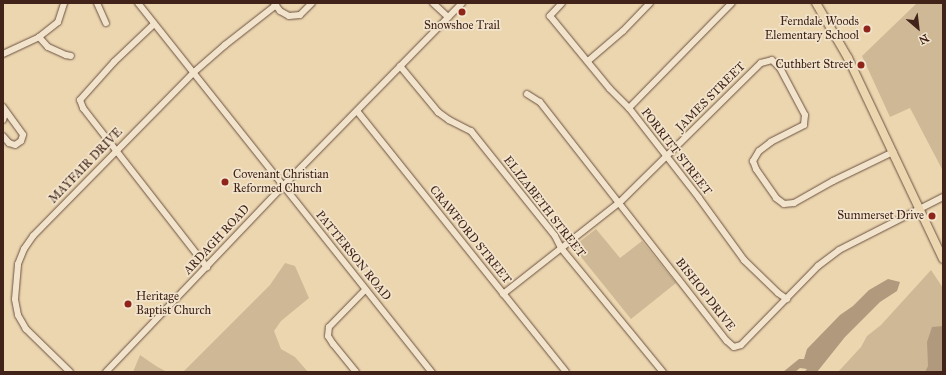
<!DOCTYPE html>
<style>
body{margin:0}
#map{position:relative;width:946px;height:375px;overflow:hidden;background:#ebd6b0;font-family:"IM FELL Great Primer",serif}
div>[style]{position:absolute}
.green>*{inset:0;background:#ceb896}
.water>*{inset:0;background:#b1997d}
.roads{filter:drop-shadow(0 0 1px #6c503f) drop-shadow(0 0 1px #6c503f)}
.minor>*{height:6px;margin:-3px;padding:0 3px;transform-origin:3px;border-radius:3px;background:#f2e4cc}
.major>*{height:8px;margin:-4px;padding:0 4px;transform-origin:4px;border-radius:4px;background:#ebd6b0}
.dots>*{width:11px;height:11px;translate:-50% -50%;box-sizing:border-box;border:2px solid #f2e4cc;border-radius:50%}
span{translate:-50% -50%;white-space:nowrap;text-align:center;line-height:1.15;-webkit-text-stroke:3.5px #f2e4cc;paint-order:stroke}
.poi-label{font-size:12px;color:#412319}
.right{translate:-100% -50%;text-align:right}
.left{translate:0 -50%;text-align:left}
.street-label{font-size:12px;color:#412319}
.frame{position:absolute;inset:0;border:4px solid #412319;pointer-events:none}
.north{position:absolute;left:898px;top:8px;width:40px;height:40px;-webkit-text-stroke:3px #f2e4cc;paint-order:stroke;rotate:152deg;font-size:11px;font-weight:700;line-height:16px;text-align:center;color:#412319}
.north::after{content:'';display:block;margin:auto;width:14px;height:18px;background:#412319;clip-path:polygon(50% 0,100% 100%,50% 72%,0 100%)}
</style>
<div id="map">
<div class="green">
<i style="clip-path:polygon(917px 3px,943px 3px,943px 171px,910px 108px,890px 117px,862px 56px)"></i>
<i style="clip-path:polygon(596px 229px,620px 258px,642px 241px,676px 283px,631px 319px,573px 247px)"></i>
<i style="clip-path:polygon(285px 263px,295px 266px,309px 298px,281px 321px,274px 331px,281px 349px,295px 357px,308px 372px,183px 372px,270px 285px)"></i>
<i style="clip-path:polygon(931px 270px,943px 288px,943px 372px,838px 372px,861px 347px,867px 336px,881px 325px)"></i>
<i style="clip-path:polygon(140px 355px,156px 366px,167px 372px,133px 372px)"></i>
</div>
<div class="water">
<i style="clip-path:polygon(888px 279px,900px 282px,897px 291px,880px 302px,845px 337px,817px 372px,804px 372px,807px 369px,800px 368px,795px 372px,783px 372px,799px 359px,804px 359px,807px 349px,840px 315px,853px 306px,869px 290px)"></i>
<i style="clip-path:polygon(943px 326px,943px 372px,925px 372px,928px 366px,927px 342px,932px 327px)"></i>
</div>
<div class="roads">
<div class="minor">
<i style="left:97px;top:3px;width:22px;rotate:66deg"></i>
<i style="left:138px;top:3px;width:472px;rotate:51.5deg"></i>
<i style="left:274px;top:3px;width:10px;rotate:53deg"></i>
<i style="left:280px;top:11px;width:10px;rotate:29deg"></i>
<i style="left:289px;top:16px;width:11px;rotate:-5deg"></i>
<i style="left:300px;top:15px;width:17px;rotate:-45deg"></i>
<i style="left:433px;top:3px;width:21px;rotate:43deg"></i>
<i style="left:562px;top:3px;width:18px;rotate:133deg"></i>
<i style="left:550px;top:16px;width:94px;rotate:50.6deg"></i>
<i style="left:610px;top:89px;width:27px;rotate:45deg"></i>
<i style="left:629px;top:108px;width:114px;rotate:52.1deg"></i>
<i style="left:699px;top:198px;width:77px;rotate:54deg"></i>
<i style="left:744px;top:260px;width:47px;rotate:44.1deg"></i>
<i style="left:778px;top:293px;width:11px;rotate:34deg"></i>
<i style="left:154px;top:24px;width:55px;rotate:136.5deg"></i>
<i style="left:114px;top:62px;width:51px;rotate:131.8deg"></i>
<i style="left:80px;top:100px;width:9px;rotate:69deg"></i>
<i style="left:83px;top:108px;width:202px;rotate:52.1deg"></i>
<i style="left:39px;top:37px;width:13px;rotate:48deg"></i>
<i style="left:48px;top:47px;width:20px;rotate:24deg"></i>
<i style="left:66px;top:55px;width:5px;rotate:11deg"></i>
<i style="left:3px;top:54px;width:40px;rotate:-25deg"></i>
<i style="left:39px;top:37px;width:24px;rotate:-38deg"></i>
<i style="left:58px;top:22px;width:20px;rotate:-72deg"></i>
<i style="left:588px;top:61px;width:46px;rotate:-40.6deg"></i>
<i style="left:623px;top:31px;width:39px;rotate:-46deg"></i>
<i style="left:400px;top:66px;width:60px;rotate:50.4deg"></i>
<i style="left:438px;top:112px;width:14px;rotate:36deg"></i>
<i style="left:449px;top:120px;width:25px;rotate:27deg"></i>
<i style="left:471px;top:131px;width:134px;rotate:51.3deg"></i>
<i style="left:555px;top:236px;width:13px;rotate:63deg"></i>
<i style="left:561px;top:248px;width:161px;rotate:50.6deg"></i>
<i style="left:527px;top:94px;width:15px;rotate:32deg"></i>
<i style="left:540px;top:102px;width:303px;rotate:52deg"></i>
<i style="left:727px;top:341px;width:9px;rotate:41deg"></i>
<i style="left:734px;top:347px;width:7px;rotate:-16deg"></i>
<i style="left:741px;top:345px;width:110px;rotate:-45.7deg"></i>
<i style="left:818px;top:266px;width:26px;rotate:-37deg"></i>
<i style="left:839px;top:250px;width:117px;rotate:-27deg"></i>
<i style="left:3px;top:107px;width:34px;rotate:54deg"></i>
<i style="left:23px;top:135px;width:6px;rotate:108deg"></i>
<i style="left:21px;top:141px;width:7px;rotate:146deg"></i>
<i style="left:15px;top:145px;width:6px;rotate:-162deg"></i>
<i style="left:9px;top:143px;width:9px;rotate:-131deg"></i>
<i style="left:629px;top:108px;width:147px;rotate:-45.6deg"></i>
<i style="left:357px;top:111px;width:334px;rotate:51.3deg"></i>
<i style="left:3px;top:120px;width:9px;rotate:-72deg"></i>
<i style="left:503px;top:294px;width:149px;rotate:-38.2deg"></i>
<i style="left:620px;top:202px;width:198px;rotate:-44.6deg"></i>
<i style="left:761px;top:63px;width:11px;rotate:-15deg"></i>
<i style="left:772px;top:60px;width:11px;rotate:45deg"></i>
<i style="left:780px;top:68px;width:53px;rotate:62deg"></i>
<i style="left:805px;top:115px;width:10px;rotate:96deg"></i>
<i style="left:804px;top:125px;width:37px;rotate:153deg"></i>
<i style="left:771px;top:142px;width:15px;rotate:143deg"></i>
<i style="left:759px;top:151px;width:12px;rotate:121deg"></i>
<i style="left:753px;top:161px;width:9px;rotate:69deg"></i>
<i style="left:756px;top:169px;width:35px;rotate:55deg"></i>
<i style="left:776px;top:198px;width:10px;rotate:37deg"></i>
<i style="left:784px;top:204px;width:10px;rotate:-6deg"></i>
<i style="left:794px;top:203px;width:45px;rotate:-29.4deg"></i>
<i style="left:833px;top:181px;width:67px;rotate:-25.8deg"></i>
<i style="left:70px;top:372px;width:62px;rotate:-135.7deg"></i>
<i style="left:26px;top:329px;width:16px;rotate:-120deg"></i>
<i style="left:18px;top:315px;width:16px;rotate:-101deg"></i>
<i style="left:15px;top:299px;width:35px;rotate:-85deg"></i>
<i style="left:18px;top:264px;width:16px;rotate:-68deg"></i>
<i style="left:24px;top:249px;width:16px;rotate:-55deg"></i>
<i style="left:33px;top:236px;width:228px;rotate:-45.5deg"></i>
<i style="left:193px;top:73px;width:43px;rotate:-41.2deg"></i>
<i style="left:225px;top:45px;width:65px;rotate:-38.1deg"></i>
<i style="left:106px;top:372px;width:257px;rotate:-46.4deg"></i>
<i style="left:283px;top:186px;width:256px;rotate:-45.6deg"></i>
<i style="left:356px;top:372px;width:36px;rotate:-129deg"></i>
<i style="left:333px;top:344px;width:9px;rotate:-122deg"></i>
<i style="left:328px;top:336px;width:9px;rotate:-84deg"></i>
<i style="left:329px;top:327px;width:52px;rotate:-45.8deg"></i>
</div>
<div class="major">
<i style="left:816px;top:3px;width:64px;rotate:59.8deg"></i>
<i style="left:848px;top:58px;width:222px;rotate:64.7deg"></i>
</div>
</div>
<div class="dots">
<i style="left:462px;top:12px;background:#8f2418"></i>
<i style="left:867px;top:29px;background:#8f2418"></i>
<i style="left:861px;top:65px;background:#8f2418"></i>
<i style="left:225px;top:182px;background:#8f2418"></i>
<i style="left:932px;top:216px;background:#8f2418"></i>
<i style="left:128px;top:304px;background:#8f2418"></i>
</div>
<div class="poi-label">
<span class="right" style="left:859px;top:29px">Ferndale Woods<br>Elementary School</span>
<span style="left:462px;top:26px">Snowshoe Trail</span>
<span class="right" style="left:853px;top:65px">Cuthbert Street</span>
<span class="left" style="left:233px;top:182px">Covenant Christian<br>Reformed Church</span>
<span class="right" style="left:924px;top:216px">Summerset Drive</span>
<span class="left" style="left:136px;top:304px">Heritage<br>Baptist Church</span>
</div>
<div class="street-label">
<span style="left:711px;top:97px;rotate:-45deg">JAMES STREET</span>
<span style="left:676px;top:152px;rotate:52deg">PORRITT STREET</span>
<span style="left:86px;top:166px;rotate:-46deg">MAYFAIR DRIVE</span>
<span style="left:544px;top:207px;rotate:52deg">ELIZABETH STREET</span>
<span style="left:470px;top:235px;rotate:51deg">CRAWFORD STREET</span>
<span style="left:217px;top:240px;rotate:-47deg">ARDAGH ROAD</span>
<span style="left:353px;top:256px;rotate:51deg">PATTERSON ROAD</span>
<span style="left:705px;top:295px;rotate:52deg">BISHOP DRIVE</span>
</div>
<div class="frame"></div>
<div class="north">N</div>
</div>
